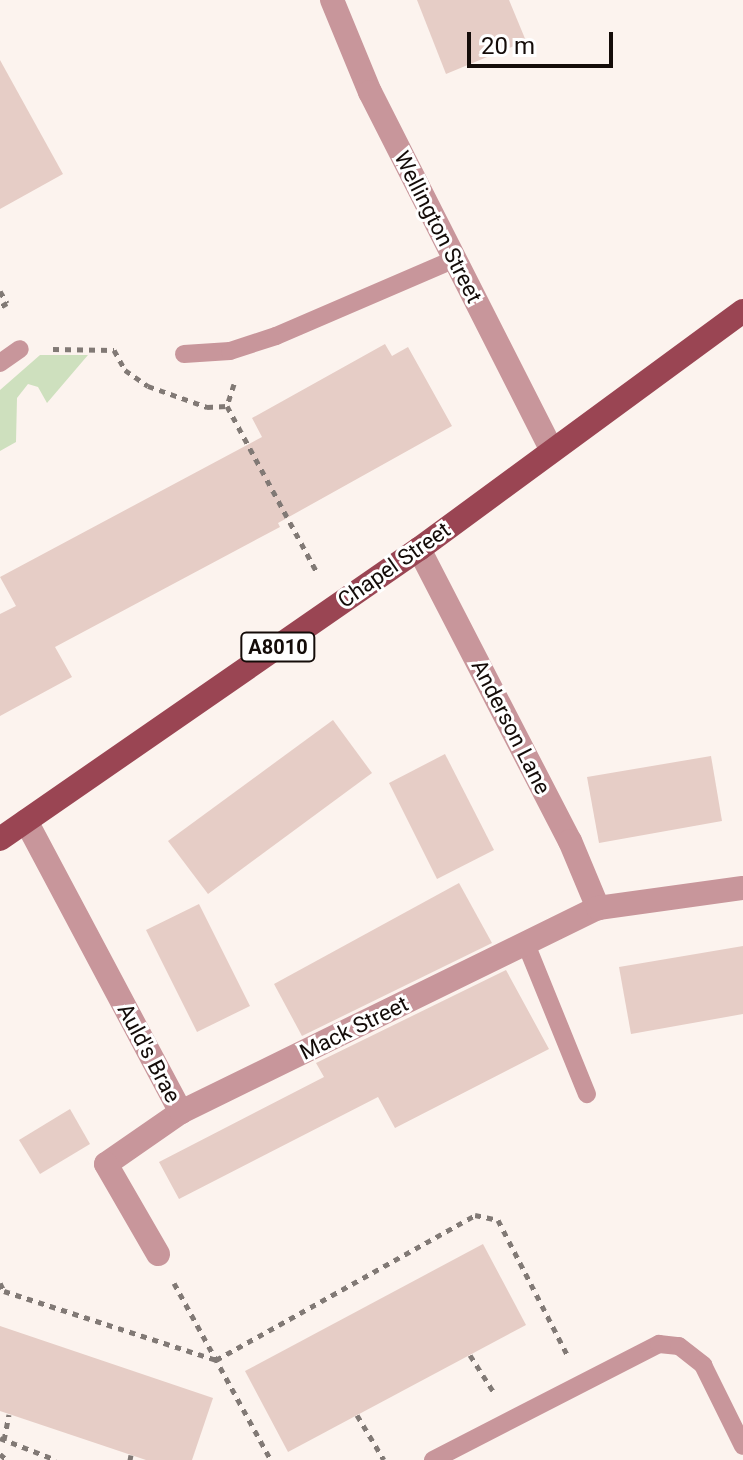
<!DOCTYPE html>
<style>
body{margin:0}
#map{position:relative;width:743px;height:1460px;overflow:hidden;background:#fcf3ee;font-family:Roboto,sans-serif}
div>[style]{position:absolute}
.green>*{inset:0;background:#cee0be}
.building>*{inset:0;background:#e6cdc6}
.path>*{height:5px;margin-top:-2.5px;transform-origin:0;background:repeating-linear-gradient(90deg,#817975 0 6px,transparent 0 12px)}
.service>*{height:18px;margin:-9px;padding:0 9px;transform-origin:9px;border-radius:9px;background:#c8969b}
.minor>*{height:24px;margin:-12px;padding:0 12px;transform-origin:12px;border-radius:12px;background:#c8969b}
.primary>*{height:24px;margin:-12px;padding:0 12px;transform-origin:12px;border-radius:12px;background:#9a4553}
span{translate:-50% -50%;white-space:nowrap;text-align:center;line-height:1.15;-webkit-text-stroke:6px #fff;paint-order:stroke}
.shield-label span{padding:2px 6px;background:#fff;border:2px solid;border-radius:6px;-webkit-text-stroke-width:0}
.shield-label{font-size:20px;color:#140c09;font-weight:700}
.street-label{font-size:22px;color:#140c09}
.scale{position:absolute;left:467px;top:32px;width:146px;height:36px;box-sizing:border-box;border:4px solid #140c09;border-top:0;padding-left:10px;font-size:24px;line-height:28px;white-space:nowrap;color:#140c09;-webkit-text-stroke:6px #fff;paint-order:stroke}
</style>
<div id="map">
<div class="green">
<i style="clip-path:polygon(40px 355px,88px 355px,47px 403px,38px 387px,28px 384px,17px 398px,16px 442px,0 451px,0 390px)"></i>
</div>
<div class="building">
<i style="clip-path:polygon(417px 0,509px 0,526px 41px,446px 74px)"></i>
<i style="clip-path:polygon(0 60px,63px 174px,0 209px)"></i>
<i style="clip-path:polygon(385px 344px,392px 356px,408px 347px,452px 426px,278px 523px,280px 527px,55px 647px,72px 677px,0 716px,0 614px,16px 606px,0 577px,262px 437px,252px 418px)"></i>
<i style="clip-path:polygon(333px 720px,372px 773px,208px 894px,168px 841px)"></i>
<i style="clip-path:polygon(445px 754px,494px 850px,437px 879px,389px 783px)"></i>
<i style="clip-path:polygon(711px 756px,722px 821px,599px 843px,587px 777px)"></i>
<i style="clip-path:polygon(459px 883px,492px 943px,302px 1036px,274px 984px)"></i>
<i style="clip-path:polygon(199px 904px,250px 1006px,197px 1032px,146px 930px)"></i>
<i style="clip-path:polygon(743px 946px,743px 1014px,631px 1034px,619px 967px)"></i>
<i style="clip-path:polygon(506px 970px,549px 1049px,395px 1128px,378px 1097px,179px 1199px,159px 1162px,324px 1077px,316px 1063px)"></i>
<i style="clip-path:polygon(70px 1109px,90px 1144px,40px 1174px,19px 1140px)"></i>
<i style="clip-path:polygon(483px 1244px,526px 1325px,288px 1452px,245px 1371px)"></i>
<i style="clip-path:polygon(0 1326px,213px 1398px,192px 1460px,146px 1460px,0 1411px)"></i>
</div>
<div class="path">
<i style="left:0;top:291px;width:14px;rotate:60deg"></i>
<i style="left:7px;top:303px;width:8px;rotate:150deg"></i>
<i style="left:53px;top:349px;width:61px;rotate:0.9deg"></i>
<i style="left:114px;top:350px;width:23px;rotate:61deg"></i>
<i style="left:125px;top:370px;width:28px;rotate:35deg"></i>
<i style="left:148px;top:386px;width:63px;rotate:19.6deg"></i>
<i style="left:207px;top:407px;width:20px;rotate:-3deg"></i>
<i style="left:234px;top:384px;width:23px;rotate:108deg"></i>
<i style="left:227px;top:406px;width:191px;rotate:61.6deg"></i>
<i style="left:0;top:1283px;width:9px;rotate:63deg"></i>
<i style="left:4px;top:1291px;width:223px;rotate:18deg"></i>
<i style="left:216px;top:1360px;width:297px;rotate:-29.2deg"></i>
<i style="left:475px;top:1215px;width:24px;rotate:12deg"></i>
<i style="left:498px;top:1220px;width:151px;rotate:62.8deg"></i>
<i style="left:174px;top:1283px;width:202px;rotate:61.3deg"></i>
<i style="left:470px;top:1355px;width:43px;rotate:57.4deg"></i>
<i style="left:357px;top:1415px;width:52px;rotate:59deg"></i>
<i style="left:0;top:1438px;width:60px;rotate:21.4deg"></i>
<i style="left:4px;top:1440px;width:26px;rotate:-79deg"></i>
<i style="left:0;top:1454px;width:9px;rotate:41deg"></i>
<i style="left:130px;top:1460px;width:5px;rotate:-79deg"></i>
</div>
<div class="service">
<i style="left:184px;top:354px;width:46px;rotate:-3.7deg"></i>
<i style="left:230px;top:351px;width:48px;rotate:-18.1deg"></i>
<i style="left:276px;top:336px;width:195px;rotate:-23.3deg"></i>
<i style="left:0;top:363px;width:24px;rotate:-35deg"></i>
<i style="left:526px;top:944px;width:162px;rotate:67.9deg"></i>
<i style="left:433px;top:1460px;width:254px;rotate:-27.2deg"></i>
<i style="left:659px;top:1344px;width:20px;rotate:6deg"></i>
<i style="left:679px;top:1346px;width:31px;rotate:38deg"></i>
<i style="left:703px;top:1365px;width:90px;rotate:63.7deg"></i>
</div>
<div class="minor">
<i style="left:332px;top:0;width:100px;rotate:67.6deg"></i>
<i style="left:370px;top:92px;width:402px;rotate:63.1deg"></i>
<i style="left:419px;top:549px;width:329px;rotate:62.7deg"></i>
<i style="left:570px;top:841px;width:73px;rotate:67.3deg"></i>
<i style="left:26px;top:821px;width:330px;rotate:62deg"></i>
<i style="left:181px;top:1112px;width:91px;rotate:145.3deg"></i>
<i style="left:106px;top:1164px;width:104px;rotate:60deg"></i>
<i style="left:181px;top:1112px;width:464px;rotate:-26.1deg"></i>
<i style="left:598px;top:908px;width:146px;rotate:-7.9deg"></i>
</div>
<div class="primary">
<i style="left:0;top:839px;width:510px;rotate:-34.69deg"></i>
<i style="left:419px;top:549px;width:402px;rotate:-36.3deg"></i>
</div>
<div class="shield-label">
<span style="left:278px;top:647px">A8010</span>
</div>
<div class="street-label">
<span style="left:438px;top:227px;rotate:63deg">Wellington Street</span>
<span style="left:394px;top:565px;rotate:-35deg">Chapel Street</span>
<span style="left:511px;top:727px;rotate:63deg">Anderson Lane</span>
<span style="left:354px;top:1028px;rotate:-26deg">Mack Street</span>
<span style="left:149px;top:1053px;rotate:62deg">Auld's Brae</span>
</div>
<div class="scale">20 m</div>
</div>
